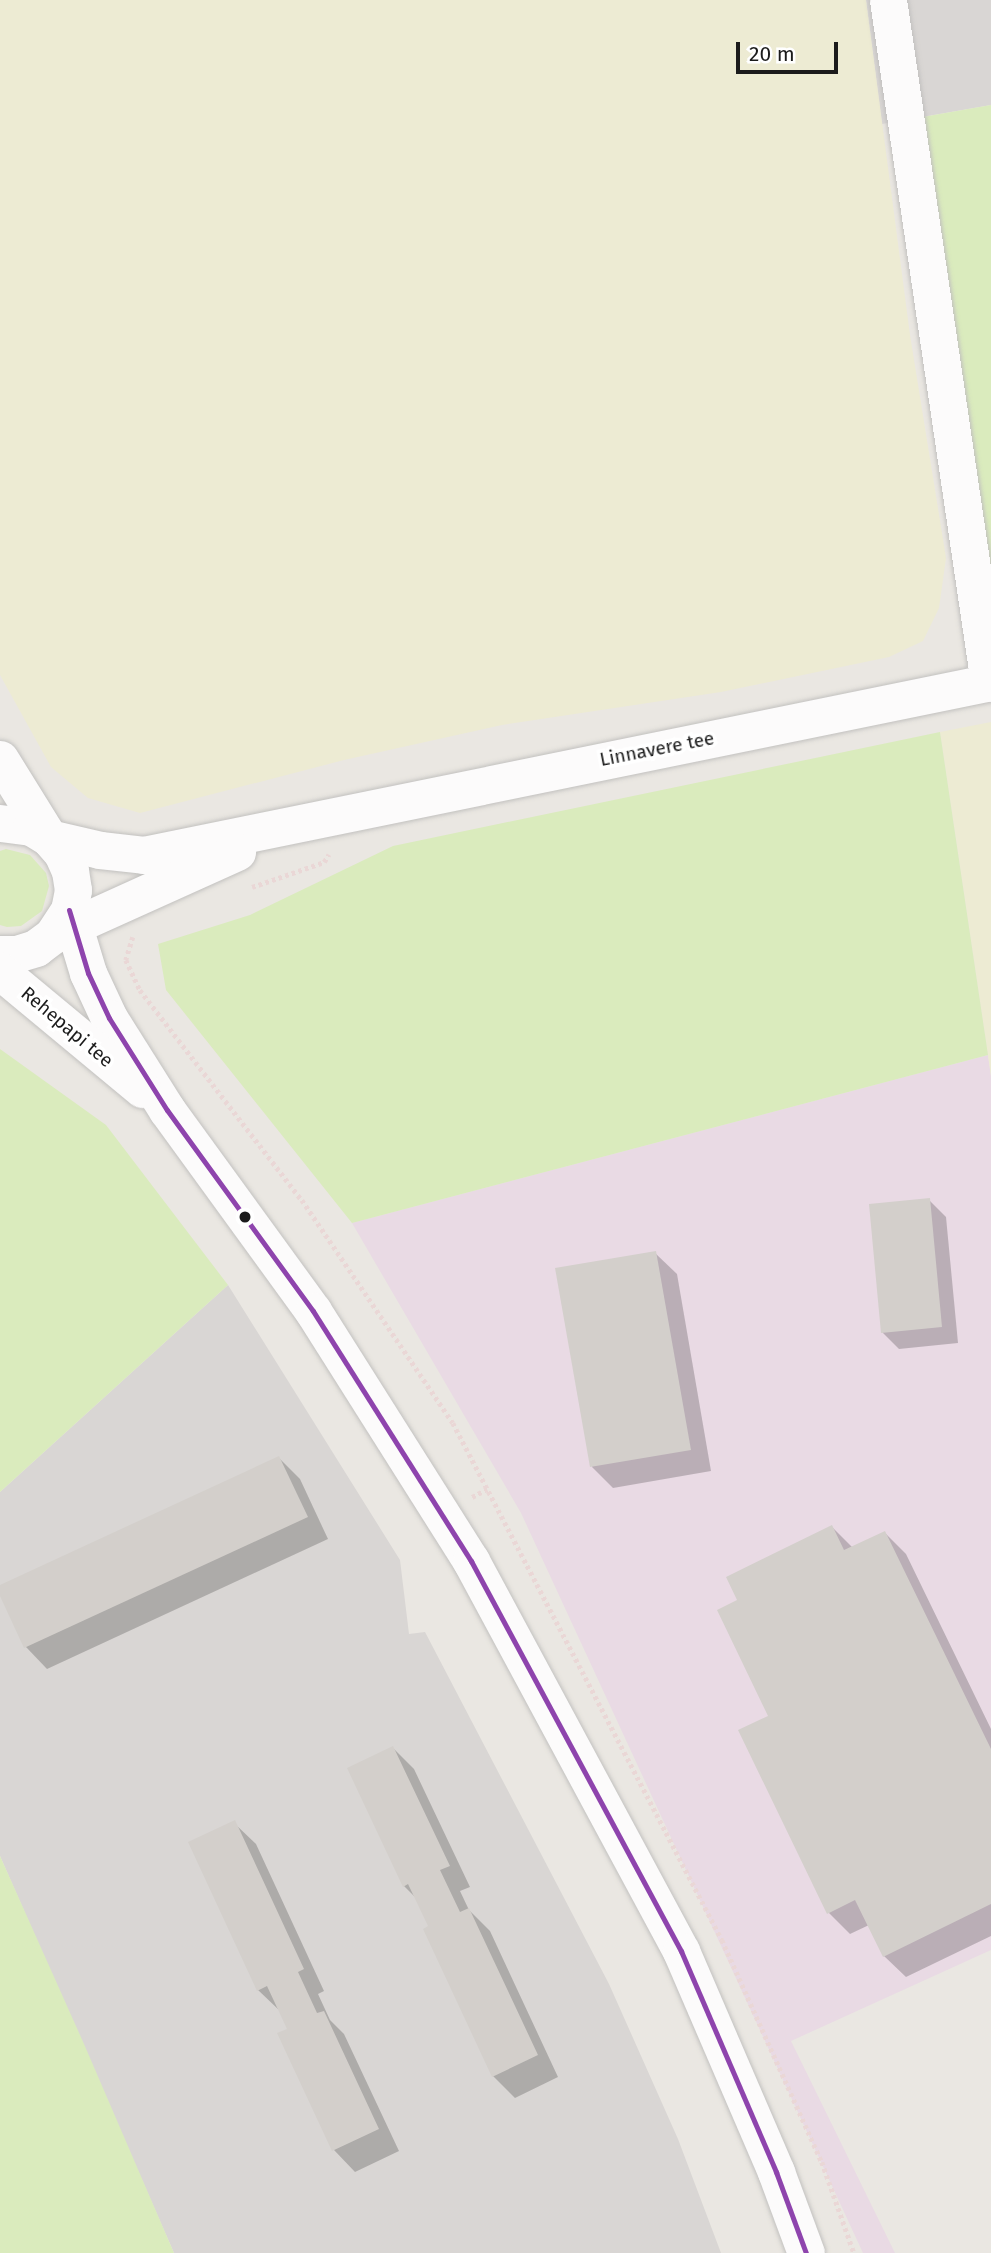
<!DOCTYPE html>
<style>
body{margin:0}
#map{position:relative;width:991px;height:2253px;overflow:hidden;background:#eae7e2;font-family:"Fira Sans",sans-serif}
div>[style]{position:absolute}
.residential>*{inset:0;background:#d9d6d4}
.industrial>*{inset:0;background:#e9dae4}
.farmland>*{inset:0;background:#edebd3}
.grass>*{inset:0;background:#daebbd}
.shadow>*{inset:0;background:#0003}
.building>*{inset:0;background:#d3cfcb}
.path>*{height:4.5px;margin-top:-2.25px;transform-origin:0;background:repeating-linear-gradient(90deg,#ead7d6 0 3.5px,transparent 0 7px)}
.roads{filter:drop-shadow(0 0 2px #c2c1bf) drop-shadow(0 0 2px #c2c1bf)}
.minor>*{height:37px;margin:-18.5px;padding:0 18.5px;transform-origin:18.5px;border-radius:18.5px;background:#fcfbfb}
.bus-1>*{height:5px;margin:-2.5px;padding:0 2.5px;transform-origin:2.5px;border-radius:2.5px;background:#8e44ad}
.dots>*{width:19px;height:19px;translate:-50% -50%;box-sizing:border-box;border:4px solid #fff;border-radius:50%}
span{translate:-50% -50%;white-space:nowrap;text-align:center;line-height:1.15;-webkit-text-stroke:7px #fff;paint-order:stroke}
.street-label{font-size:19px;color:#1b1b1b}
.scale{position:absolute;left:736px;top:42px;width:102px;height:32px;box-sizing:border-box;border:4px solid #1b1b1b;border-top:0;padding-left:9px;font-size:21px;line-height:24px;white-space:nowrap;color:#1b1b1b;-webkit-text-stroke:5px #fff;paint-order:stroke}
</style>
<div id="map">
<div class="residential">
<i style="clip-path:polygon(866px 0,991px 0,991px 105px,882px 124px)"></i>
<i style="clip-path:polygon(228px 1285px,400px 1560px,409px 1634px,425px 1632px,609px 1984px,678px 2139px,721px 2253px,174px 2253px,0 1856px,0 1492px)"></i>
</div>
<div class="industrial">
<i style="clip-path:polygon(988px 1055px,991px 1076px,991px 1950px,791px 2041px,895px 2253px,863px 2253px,521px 1513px,352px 1223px)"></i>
</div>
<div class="farmland">
<i style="clip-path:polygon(0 0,866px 0,910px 335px,946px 558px,939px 608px,923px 641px,889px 657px,721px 692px,502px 725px,344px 760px,140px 813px,88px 798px,51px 767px,0 675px)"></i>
<i style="clip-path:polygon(991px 722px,991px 1076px,940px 732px)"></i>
</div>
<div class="grass">
<i style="clip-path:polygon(991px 105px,991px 618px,917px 118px)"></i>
<i style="clip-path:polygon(940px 732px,988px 1055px,352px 1223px,166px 990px,158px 944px,250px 915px,393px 846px)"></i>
<i style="clip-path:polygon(6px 849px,30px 855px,46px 873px,49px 886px,42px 911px,21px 926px,7px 927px,0 925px,0 851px)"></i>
<i style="clip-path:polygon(0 1049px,106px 1125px,228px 1285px,0 1492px)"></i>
<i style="clip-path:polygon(0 1856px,84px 2044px,174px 2253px,0 2253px)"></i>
</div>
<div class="shadow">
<i style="clip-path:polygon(929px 1200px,946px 1217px,958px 1343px,899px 1349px,882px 1332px)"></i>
<i style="clip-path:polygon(655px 1253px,677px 1274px,711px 1471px,613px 1488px,592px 1467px)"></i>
<i style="clip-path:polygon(279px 1458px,300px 1479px,328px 1539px,47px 1669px,26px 1647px,0 1587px)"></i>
<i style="clip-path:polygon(832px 1527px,853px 1548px,885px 1533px,906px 1554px,991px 1729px,991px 1936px,906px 1977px,884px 1956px,869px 1925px,850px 1934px,829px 1913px,739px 1601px)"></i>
<i style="clip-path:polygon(393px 1748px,414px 1769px,470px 1887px,460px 1891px,469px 1910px,490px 1931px,558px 2077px,515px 2098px,493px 2076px,430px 1927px,417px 1899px,404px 1886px)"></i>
<i style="clip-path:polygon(234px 1823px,256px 1844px,324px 1991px,318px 1994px,330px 2020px,344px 2034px,399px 2151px,355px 2172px,334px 2150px,279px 2034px,289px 2029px,280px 2011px,258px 1990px)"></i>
</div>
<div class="building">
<i style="clip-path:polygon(930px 1198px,942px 1327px,881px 1333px,869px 1204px)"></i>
<i style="clip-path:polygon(656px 1251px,691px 1450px,590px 1467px,555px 1268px)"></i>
<i style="clip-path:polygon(279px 1456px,308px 1517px,24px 1648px,0 1596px,0 1585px)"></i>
<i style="clip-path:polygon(832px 1525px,844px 1550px,885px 1531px,991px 1749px,991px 1904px,883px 1957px,855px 1900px,827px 1914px,738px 1730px,768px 1716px,717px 1610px,737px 1600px,726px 1577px)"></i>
<i style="clip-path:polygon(393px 1746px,450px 1866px,440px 1870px,460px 1912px,469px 1908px,538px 2055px,492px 2077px,423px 1929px,428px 1926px,408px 1884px,403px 1887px,347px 1768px)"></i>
<i style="clip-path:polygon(235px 1820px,304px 1969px,298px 1972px,317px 2013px,324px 2011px,379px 2129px,332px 2151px,277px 2033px,287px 2029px,267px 1986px,257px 1991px,188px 1842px)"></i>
</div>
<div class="path">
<i style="left:252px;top:887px;width:76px;rotate:-19.1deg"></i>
<i style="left:324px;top:862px;width:9px;rotate:-58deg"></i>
<i style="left:133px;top:937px;width:24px;rotate:107deg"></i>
<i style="left:126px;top:960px;width:33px;rotate:65deg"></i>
<i style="left:140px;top:990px;width:265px;rotate:52.4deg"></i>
<i style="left:302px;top:1200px;width:269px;rotate:55.9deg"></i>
<i style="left:453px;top:1423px;width:583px;rotate:62.51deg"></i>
<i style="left:722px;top:1940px;width:243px;rotate:65.8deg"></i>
<i style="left:822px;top:2162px;width:96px;rotate:70.6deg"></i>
<i style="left:472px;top:1497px;width:17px;rotate:-28deg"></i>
</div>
<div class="roads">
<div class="minor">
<i style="left:888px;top:0;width:690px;rotate:81.59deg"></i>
<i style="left:0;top:759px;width:93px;rotate:58.2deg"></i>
<i style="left:49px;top:838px;width:52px;rotate:13.2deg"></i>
<i style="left:100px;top:850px;width:44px;rotate:6.5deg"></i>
<i style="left:144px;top:855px;width:864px;rotate:-11.54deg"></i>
<i style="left:0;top:823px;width:31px;rotate:7deg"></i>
<i style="left:31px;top:827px;width:21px;rotate:31deg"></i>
<i style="left:49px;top:838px;width:20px;rotate:49deg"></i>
<i style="left:62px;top:853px;width:20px;rotate:66deg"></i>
<i style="left:70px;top:871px;width:19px;rotate:81deg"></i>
<i style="left:73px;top:890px;width:20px;rotate:101deg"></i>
<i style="left:69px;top:910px;width:30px;rotate:123deg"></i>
<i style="left:53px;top:935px;width:21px;rotate:143deg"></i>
<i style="left:36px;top:948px;width:21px;rotate:163deg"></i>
<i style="left:16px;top:954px;width:16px;rotate:180deg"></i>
<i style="left:69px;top:910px;width:66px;rotate:73.2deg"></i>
<i style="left:88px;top:973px;width:50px;rotate:65deg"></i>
<i style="left:109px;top:1018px;width:109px;rotate:57.8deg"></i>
<i style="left:167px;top:1110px;width:248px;rotate:54deg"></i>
<i style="left:313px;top:1311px;width:296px;rotate:57.7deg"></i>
<i style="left:471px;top:1561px;width:443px;rotate:61.7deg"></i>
<i style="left:681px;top:1951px;width:241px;rotate:66.7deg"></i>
<i style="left:776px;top:2172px;width:86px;rotate:69.7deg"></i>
<i style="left:53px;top:935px;width:202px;rotate:-24.3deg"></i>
<i style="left:0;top:971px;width:185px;rotate:39.7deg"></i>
</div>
</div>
<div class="bus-1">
<i style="left:69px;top:910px;width:66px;rotate:73.2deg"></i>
<i style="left:88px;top:973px;width:50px;rotate:65deg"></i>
<i style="left:109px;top:1018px;width:109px;rotate:57.8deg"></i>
<i style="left:167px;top:1110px;width:248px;rotate:54deg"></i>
<i style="left:313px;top:1311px;width:296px;rotate:57.7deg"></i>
<i style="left:471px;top:1561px;width:443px;rotate:61.7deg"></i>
<i style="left:681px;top:1951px;width:241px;rotate:66.7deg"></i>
<i style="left:776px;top:2172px;width:86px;rotate:69.7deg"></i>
</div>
<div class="dots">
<i style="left:245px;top:1217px;background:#1b1b1b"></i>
</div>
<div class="street-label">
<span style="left:657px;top:749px;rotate:-11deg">Linnavere tee</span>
<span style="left:67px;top:1027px;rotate:40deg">Rehepapi tee</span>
</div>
<div class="scale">20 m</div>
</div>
